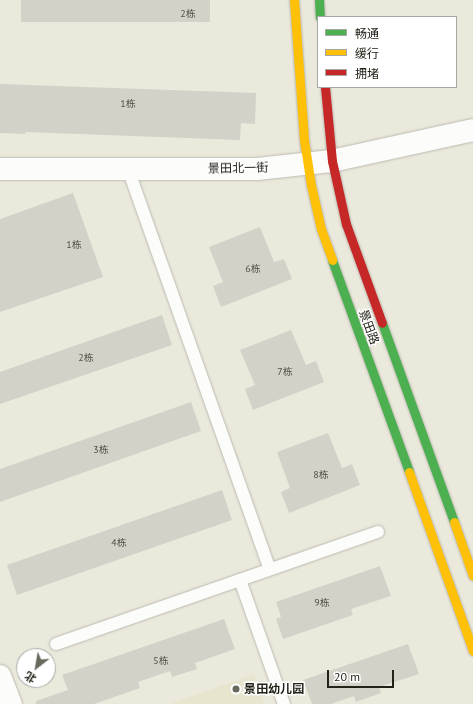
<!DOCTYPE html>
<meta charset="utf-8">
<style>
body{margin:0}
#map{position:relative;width:473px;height:704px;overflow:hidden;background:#ebe9dc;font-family:"PT Sans","Noto Sans SC",sans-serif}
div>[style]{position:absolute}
.built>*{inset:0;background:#e8e5ce}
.building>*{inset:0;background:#d4d2c8}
.roads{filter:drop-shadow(0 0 1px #bbbab0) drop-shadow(0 0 1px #bbbab0)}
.lane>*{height:12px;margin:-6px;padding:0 6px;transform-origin:6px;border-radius:6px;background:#fcfcfa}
.street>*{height:22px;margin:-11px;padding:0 11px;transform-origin:11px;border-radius:11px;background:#fcfcfa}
.fast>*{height:9px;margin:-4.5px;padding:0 4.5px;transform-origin:4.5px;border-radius:4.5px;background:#4caf50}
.slow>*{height:9px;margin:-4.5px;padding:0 4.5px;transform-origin:4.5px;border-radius:4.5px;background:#ffc107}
.jam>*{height:9px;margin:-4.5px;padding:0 4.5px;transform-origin:4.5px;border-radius:4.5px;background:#c62828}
.dots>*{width:11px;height:11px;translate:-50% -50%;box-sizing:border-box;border:2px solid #fff;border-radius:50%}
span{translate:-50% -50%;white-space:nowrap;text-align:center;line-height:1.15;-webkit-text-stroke:3px #fff;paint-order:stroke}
.number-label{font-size:10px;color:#504f46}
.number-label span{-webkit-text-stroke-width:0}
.street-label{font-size:12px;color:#232219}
.poi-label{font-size:12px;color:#232219;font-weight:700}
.left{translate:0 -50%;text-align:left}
.legend{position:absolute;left:317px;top:16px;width:140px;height:72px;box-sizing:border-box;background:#fff;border:1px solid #a7a7a3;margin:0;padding:5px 7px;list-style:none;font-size:12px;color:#232219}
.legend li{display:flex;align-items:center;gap:8px;height:20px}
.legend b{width:20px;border:1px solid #a7a7a3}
.north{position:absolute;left:16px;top:648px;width:40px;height:40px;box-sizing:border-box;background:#fff;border:1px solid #a7a7a3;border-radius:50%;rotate:211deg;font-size:11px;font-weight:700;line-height:16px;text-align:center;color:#232219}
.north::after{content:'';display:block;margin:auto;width:14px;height:18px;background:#69685d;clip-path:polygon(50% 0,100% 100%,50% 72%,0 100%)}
.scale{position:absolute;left:327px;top:670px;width:67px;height:18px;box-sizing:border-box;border:2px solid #232219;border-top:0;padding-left:5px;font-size:12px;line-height:14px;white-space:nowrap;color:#232219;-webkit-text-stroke:3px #fff;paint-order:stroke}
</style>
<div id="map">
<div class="built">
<i style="clip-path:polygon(254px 674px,265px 704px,170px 704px)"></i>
</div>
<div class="building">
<i style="clip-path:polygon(21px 0,210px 0,210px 22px,21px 22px)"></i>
<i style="clip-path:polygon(0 84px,256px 93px,255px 124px,241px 123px,240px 140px,25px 132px,25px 134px,0 133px)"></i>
<i style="clip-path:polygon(73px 193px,103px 277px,0 312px,0 219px)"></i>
<i style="clip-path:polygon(260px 227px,274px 262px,284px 259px,292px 279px,221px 307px,213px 286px,223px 282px,209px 247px)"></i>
<i style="clip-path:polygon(162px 315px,172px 345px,0 404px,0 372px)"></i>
<i style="clip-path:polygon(291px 330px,306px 365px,316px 361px,324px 382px,253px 410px,245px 389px,255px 385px,240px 350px)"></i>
<i style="clip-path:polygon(191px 402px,201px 431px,0 502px,0 469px)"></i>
<i style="clip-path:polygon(328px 433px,342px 468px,352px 464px,360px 485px,289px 513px,281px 492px,290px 488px,277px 452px)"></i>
<i style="clip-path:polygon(222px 490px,232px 520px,17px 595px,7px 565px)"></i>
<i style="clip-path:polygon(380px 566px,391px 596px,351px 609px,353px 615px,283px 639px,276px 619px,281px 617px,276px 602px)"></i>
<i style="clip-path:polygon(224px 619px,235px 649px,195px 663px,197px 669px,172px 677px,170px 671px,138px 682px,140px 688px,94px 704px,36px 704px,36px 701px,68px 690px,62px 675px)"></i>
<i style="clip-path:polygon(408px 644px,419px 674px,379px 687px,381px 693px,356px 702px,354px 696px,331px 704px,312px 704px,303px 680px)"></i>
</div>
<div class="roads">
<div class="lane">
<i style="left:128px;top:169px;width:424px;rotate:70.5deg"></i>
<i style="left:240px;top:580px;width:132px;rotate:70.5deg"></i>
<i style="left:56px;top:644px;width:341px;rotate:-19.2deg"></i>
</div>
<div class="street">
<i style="left:0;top:169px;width:257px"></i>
<i style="left:257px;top:169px;width:75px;rotate:-6.1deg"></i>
<i style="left:332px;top:161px;width:144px;rotate:-12.4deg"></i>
<i style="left:0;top:676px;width:30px;rotate:69deg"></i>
</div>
<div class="fast">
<i style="left:319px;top:0;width:17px;rotate:87deg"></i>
<i style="left:332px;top:260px;width:226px;rotate:70deg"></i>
<i style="left:382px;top:323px;width:212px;rotate:70.1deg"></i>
</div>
<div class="slow">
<i style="left:294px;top:0;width:140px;rotate:85.9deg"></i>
<i style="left:304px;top:140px;width:46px;rotate:81.2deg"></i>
<i style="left:311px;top:185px;width:45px;rotate:77.2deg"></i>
<i style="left:321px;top:229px;width:33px;rotate:70deg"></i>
<i style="left:409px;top:472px;width:190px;rotate:70.3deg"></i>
<i style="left:454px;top:522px;width:57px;rotate:70.6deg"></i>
</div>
<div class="jam">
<i style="left:325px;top:87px;width:74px;rotate:84.6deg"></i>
<i style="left:332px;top:161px;width:65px;rotate:77.5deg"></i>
<i style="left:346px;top:224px;width:105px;rotate:70deg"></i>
</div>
</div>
<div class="dots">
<i style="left:236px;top:689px;background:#69685d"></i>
</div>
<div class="number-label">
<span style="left:188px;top:14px">2栋</span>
<span style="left:128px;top:104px">1栋</span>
<span style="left:74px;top:245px">1栋</span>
<span style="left:253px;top:269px">6栋</span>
<span style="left:86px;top:358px">2栋</span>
<span style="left:285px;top:372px">7栋</span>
<span style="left:101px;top:450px">3栋</span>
<span style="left:321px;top:475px">8栋</span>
<span style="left:119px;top:543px">4栋</span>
<span style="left:322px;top:603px">9栋</span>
<span style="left:161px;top:661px">5栋</span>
</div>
<div class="street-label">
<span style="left:238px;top:168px;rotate:-1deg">景田北一街</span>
<span style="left:369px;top:327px;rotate:70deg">景田路</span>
</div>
<div class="poi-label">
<span class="left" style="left:244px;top:689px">景田幼儿园</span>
</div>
<ul class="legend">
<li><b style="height:5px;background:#4caf50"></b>畅通</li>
<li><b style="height:5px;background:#ffc107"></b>缓行</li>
<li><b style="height:5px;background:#c62828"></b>拥堵</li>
</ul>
<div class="north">北</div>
<div class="scale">20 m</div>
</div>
